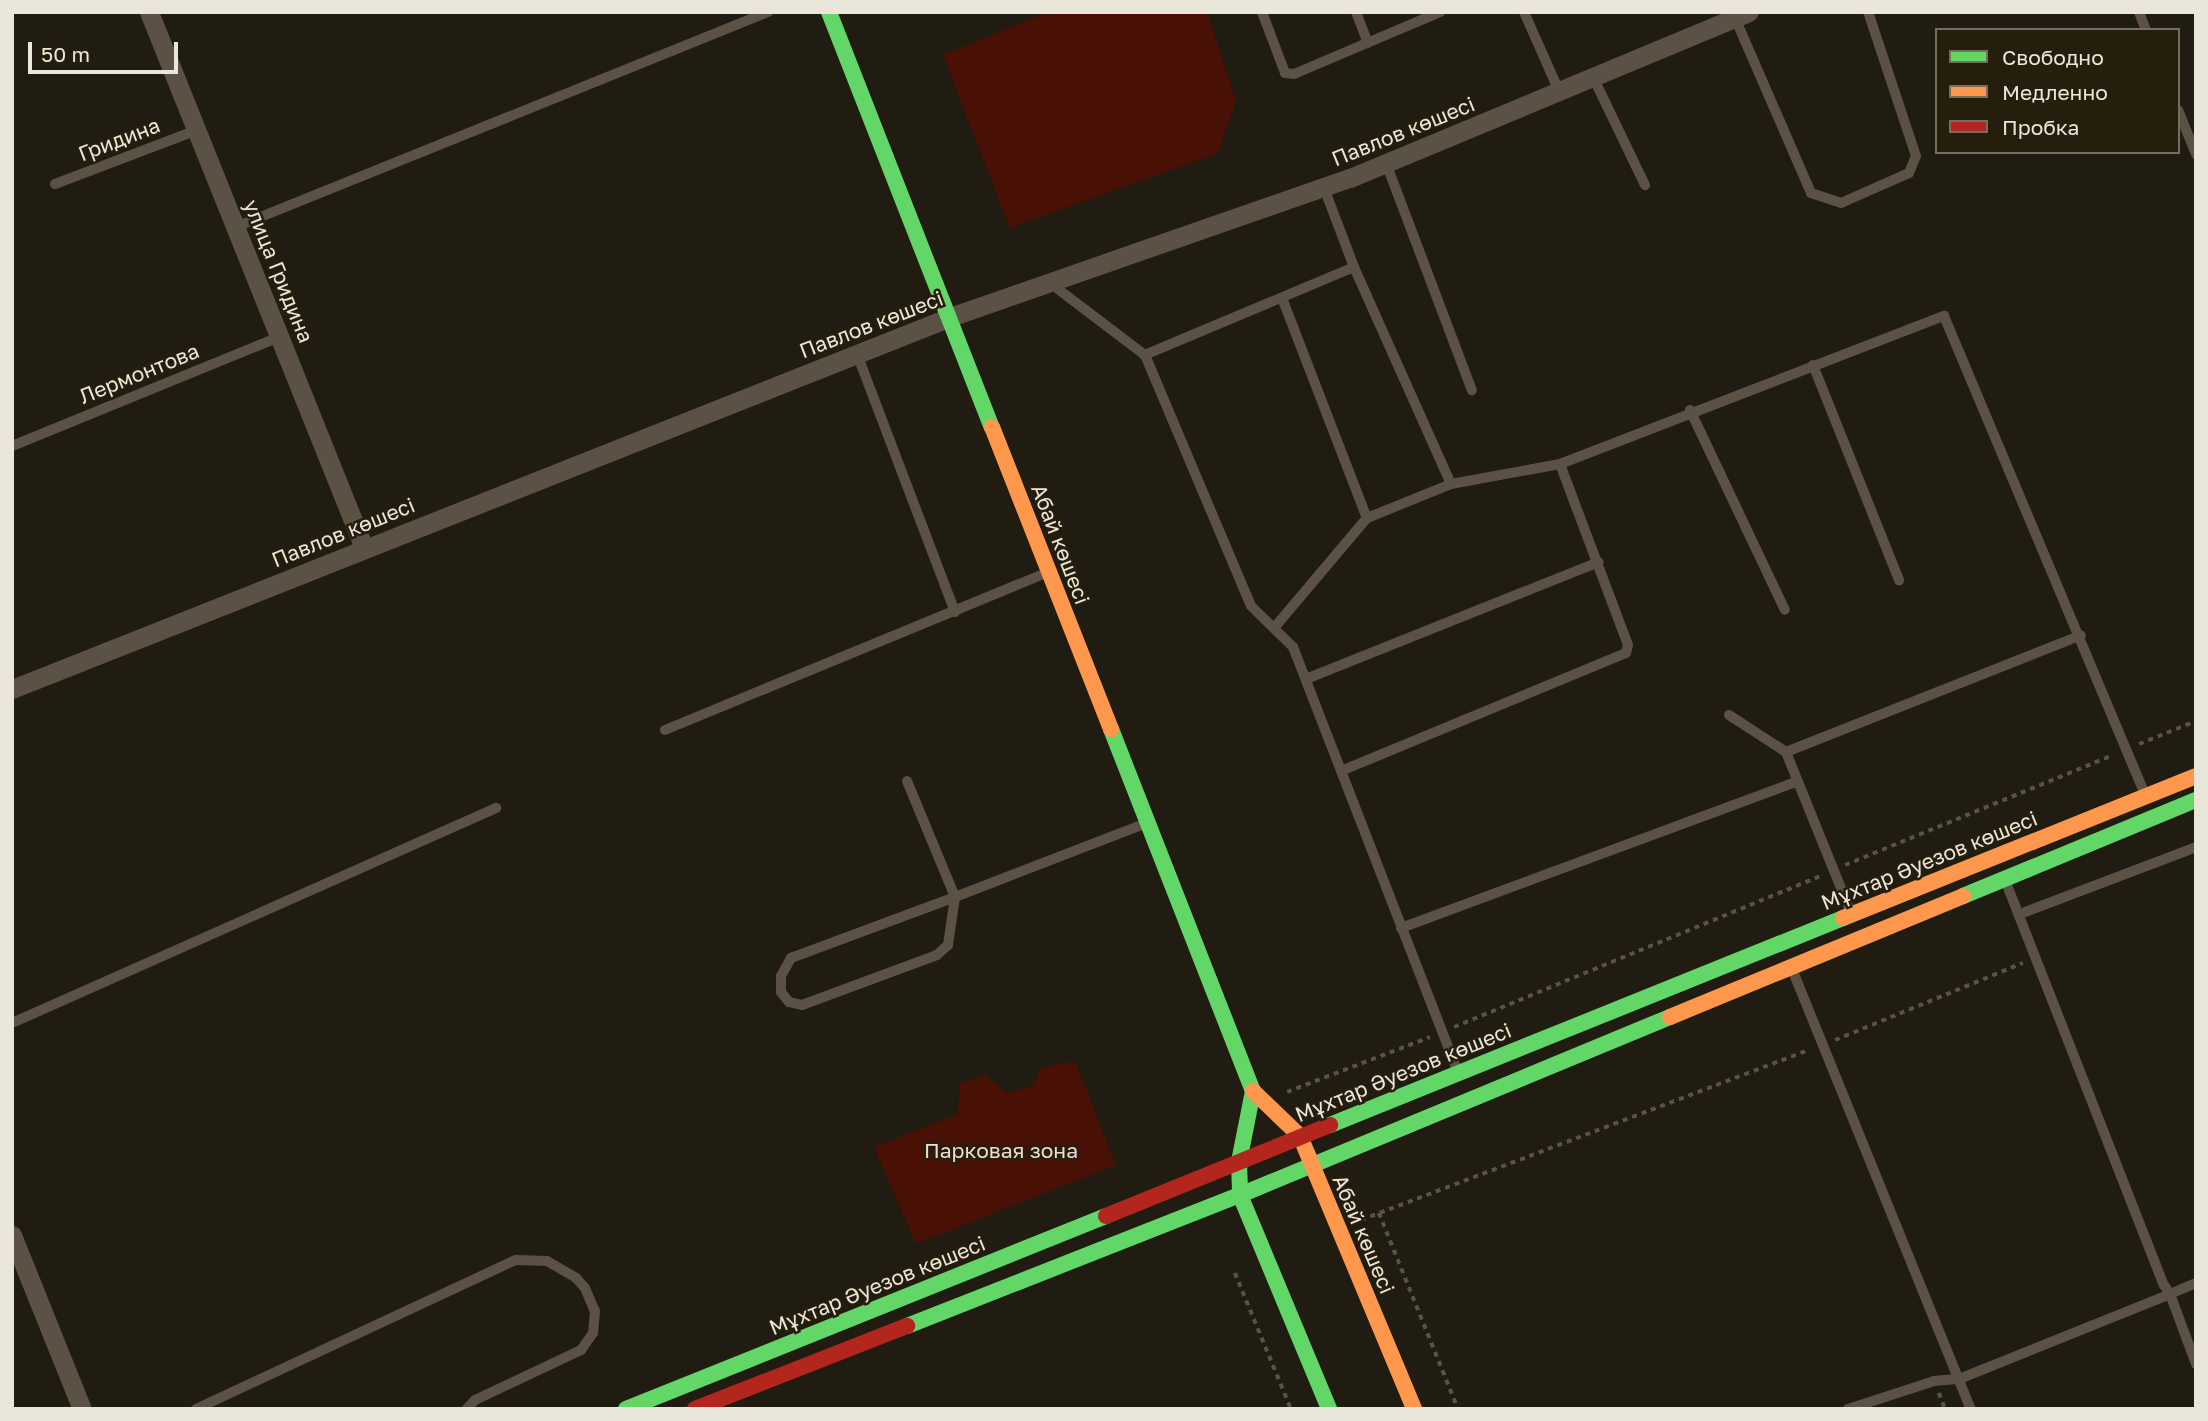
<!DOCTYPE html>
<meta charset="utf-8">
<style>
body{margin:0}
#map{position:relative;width:2208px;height:1421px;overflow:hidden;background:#201c12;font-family:"Golos Text",sans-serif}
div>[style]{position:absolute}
.green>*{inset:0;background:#491005}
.path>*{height:3.5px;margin-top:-1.75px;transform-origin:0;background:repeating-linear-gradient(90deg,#5a5248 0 5px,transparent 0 10px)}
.lane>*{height:10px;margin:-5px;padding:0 5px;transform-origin:5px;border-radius:5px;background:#5c5145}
.street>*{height:19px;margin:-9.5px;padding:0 9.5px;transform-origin:9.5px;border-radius:9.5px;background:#5c5145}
.fast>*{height:16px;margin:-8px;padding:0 8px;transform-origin:8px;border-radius:8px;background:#63d668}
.slow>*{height:16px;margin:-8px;padding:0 8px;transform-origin:8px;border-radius:8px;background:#ff974d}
.jam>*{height:16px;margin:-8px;padding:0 8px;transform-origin:8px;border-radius:8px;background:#b3261e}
span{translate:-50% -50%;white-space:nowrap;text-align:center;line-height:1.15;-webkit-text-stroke:5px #261e0c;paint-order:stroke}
.street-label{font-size:21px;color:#ebe6da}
.park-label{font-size:21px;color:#f1d9d4}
.frame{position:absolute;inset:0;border:14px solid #ebe6da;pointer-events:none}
.legend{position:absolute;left:1935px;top:28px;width:245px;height:126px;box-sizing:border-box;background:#261e0c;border:2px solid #756e5e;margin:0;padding:9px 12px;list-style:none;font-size:21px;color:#ebe6da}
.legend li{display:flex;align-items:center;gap:14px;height:35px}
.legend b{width:35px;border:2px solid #756e5e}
.scale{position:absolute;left:28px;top:42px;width:150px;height:32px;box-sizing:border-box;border:4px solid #ebe6da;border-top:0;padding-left:9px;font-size:21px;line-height:24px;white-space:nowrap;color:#ebe6da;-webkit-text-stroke:5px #261e0c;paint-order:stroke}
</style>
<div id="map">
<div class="green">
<i style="clip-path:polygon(1048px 12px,1207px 12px,1236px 101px,1218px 153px,1010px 228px,943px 55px)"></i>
<i style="clip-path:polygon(1075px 1061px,1116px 1165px,916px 1244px,874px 1147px,958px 1114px,960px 1083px,986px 1075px,1007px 1094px,1033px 1085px,1042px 1068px)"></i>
</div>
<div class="path">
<i style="left:2139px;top:744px;width:61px;rotate:-22deg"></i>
<i style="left:1845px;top:865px;width:290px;rotate:-22.3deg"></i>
<i style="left:1454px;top:1027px;width:398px;rotate:-22.4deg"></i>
<i style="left:1835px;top:1040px;width:203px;rotate:-22.3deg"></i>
<i style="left:1287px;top:1092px;width:153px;rotate:-21deg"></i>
<i style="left:1379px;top:1213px;width:211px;rotate:68deg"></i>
<i style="left:1361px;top:1220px;width:479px;rotate:-20.8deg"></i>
<i style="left:1235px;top:1273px;width:147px;rotate:67.6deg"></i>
<i style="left:1939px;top:1393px;width:17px;rotate:69deg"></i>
</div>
<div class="lane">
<i style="left:1262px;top:12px;width:65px;rotate:69.3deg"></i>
<i style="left:1285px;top:73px;width:9px;rotate:6deg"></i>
<i style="left:1294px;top:74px;width:159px;rotate:-23deg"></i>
<i style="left:1356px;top:12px;width:33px;rotate:69deg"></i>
<i style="left:1524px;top:12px;width:86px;rotate:66.1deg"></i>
<i style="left:2139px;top:12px;width:19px;rotate:69deg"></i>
<i style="left:1735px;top:18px;width:191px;rotate:66.5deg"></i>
<i style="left:1811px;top:193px;width:32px;rotate:18deg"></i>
<i style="left:1841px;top:203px;width:74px;rotate:-23.8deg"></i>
<i style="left:1909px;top:173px;width:18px;rotate:-68deg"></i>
<i style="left:1916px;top:156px;width:152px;rotate:-108.4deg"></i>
<i style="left:1593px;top:77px;width:120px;rotate:64.3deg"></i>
<i style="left:2178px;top:110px;width:48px;rotate:67.8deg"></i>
<i style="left:1386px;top:163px;width:243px;rotate:69.3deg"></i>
<i style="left:55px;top:184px;width:152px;rotate:-20.8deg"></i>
<i style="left:1324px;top:188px;width:85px;rotate:69.2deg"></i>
<i style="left:1354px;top:267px;width:227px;rotate:157.2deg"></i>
<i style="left:1145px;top:355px;width:272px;rotate:67.1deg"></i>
<i style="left:1251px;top:606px;width:59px;rotate:44.3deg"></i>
<i style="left:1293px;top:647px;width:457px;rotate:68.8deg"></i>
<i style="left:236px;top:227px;width:574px;rotate:-22.01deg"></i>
<i style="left:1050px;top:283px;width:119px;rotate:37.2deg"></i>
<i style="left:1282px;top:298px;width:236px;rotate:68.9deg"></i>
<i style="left:857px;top:354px;width:276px;rotate:69.2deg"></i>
<i style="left:1813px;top:365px;width:232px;rotate:68.2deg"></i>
<i style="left:1690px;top:410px;width:221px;rotate:64.6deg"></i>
<i style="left:12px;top:446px;width:291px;rotate:-22.2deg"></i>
<i style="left:1451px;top:484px;width:111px;rotate:-10.4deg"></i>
<i style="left:1560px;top:464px;width:412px;rotate:-21.1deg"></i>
<i style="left:1944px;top:316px;width:516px;rotate:67.21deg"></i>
<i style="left:1274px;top:628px;width:144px;rotate:-49.8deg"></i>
<i style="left:1367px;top:518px;width:91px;rotate:-22deg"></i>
<i style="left:1451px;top:484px;width:238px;rotate:-114.1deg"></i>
<i style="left:1306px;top:679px;width:315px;rotate:-21.8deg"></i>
<i style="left:1729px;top:715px;width:68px;rotate:33deg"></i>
<i style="left:1786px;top:752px;width:174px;rotate:68deg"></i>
<i style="left:665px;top:730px;width:412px;rotate:-22.4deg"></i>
<i style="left:1786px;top:752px;width:317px;rotate:-21.6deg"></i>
<i style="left:1341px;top:771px;width:308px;rotate:-22.5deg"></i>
<i style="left:1626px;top:653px;width:8px;rotate:-76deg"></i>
<i style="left:1628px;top:645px;width:193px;rotate:-110.6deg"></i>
<i style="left:907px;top:781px;width:126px;rotate:67.5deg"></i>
<i style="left:955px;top:897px;width:49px;rotate:98.3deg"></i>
<i style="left:948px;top:945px;width:15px;rotate:138deg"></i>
<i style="left:937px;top:955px;width:144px;rotate:159.7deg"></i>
<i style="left:802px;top:1005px;width:13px;rotate:-167deg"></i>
<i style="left:789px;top:1002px;width:13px;rotate:-129deg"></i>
<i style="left:781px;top:992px;width:16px;rotate:-90deg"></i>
<i style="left:781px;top:976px;width:21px;rotate:-61deg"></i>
<i style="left:791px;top:958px;width:175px;rotate:-20.4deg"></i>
<i style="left:955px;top:897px;width:203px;rotate:-21.1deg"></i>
<i style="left:2005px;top:880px;width:435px;rotate:68.6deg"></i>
<i style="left:2164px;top:1285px;width:11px;rotate:56deg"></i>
<i style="left:2170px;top:1294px;width:28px;rotate:-23deg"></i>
<i style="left:2020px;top:914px;width:188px;rotate:-20.8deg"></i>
<i style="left:1401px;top:928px;width:423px;rotate:-20.3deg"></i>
<i style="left:1792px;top:969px;width:475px;rotate:67.9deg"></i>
<i style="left:12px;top:1023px;width:530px;rotate:-23.95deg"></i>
<i style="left:196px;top:1409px;width:353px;rotate:-25deg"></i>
<i style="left:516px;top:1260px;width:31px;rotate:2deg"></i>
<i style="left:547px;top:1261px;width:34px;rotate:30deg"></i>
<i style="left:576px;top:1278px;width:13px;rotate:48deg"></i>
<i style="left:585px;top:1288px;width:25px;rotate:67deg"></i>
<i style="left:595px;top:1311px;width:22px;rotate:95deg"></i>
<i style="left:593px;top:1333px;width:21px;rotate:125deg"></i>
<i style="left:581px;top:1350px;width:117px;rotate:154.7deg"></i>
<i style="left:475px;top:1400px;width:12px;rotate:132deg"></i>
<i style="left:1848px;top:1409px;width:90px;rotate:-18deg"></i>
<i style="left:1934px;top:1381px;width:25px;rotate:-5deg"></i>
<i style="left:1959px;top:1379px;width:227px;rotate:-21.9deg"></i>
<i style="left:2170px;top:1294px;width:75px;rotate:69.6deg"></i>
</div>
<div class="street">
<i style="left:149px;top:12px;width:578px;rotate:68.14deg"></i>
<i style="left:12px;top:689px;width:1009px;rotate:-21.63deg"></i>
<i style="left:950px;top:317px;width:423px;rotate:-19.2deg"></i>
<i style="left:1350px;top:178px;width:432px;rotate:-22.6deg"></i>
<i style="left:12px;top:1235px;width:188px;rotate:68.1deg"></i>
</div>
<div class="fast">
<i style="left:829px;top:12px;width:446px;rotate:68.6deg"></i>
<i style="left:1111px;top:729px;width:389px;rotate:68.6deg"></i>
<i style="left:1253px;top:1091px;width:72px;rotate:101.2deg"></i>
<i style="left:1239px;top:1162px;width:33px;rotate:88deg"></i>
<i style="left:1240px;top:1195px;width:232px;rotate:67.4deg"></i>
<i style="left:1963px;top:896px;width:252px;rotate:-22.4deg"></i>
<i style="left:1330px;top:1125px;width:553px;rotate:-21.97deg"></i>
<i style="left:907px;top:1326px;width:358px;rotate:-21.5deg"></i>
<i style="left:1240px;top:1195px;width:465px;rotate:-22.5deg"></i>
<i style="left:626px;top:1409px;width:517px;rotate:-21.9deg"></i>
</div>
<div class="slow">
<i style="left:992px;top:427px;width:325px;rotate:68.5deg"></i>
<i style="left:1843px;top:918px;width:380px;rotate:-21.9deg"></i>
<i style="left:1670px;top:1017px;width:317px;rotate:-22.4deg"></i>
<i style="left:1253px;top:1091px;width:65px;rotate:43.8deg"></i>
<i style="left:1300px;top:1136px;width:296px;rotate:67.3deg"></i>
</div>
<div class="jam">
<i style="left:1106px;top:1216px;width:242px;rotate:-22.1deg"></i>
<i style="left:695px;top:1409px;width:228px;rotate:-21.4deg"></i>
</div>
<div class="street-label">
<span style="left:1403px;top:131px;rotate:-22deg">Павлов көшесі</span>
<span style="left:119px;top:139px;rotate:-21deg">Гридина</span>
<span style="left:279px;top:271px;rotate:68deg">улица Гридина</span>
<span style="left:871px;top:324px;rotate:-21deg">Павлов көшесі</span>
<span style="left:139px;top:373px;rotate:-22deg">Лермонтова</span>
<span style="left:343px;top:532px;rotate:-22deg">Павлов көшесі</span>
<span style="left:1061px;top:544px;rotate:69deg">Абай көшесі</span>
<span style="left:1929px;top:860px;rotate:-22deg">Мұхтар Әуезов көшесі</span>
<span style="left:1403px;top:1072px;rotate:-22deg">Мұхтар Әуезов көшесі</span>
<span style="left:1364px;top:1234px;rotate:67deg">Абай көшесі</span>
<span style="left:877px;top:1285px;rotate:-22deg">Мұхтар Әуезов көшесі</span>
</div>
<div class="park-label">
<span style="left:1001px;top:1150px">Парковая зона</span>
</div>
<div class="frame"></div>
<ul class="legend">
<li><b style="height:9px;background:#63d668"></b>Свободно</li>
<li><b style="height:9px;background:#ff974d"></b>Медленно</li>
<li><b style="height:9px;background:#b3261e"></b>Пробка</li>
</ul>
<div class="scale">50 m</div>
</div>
